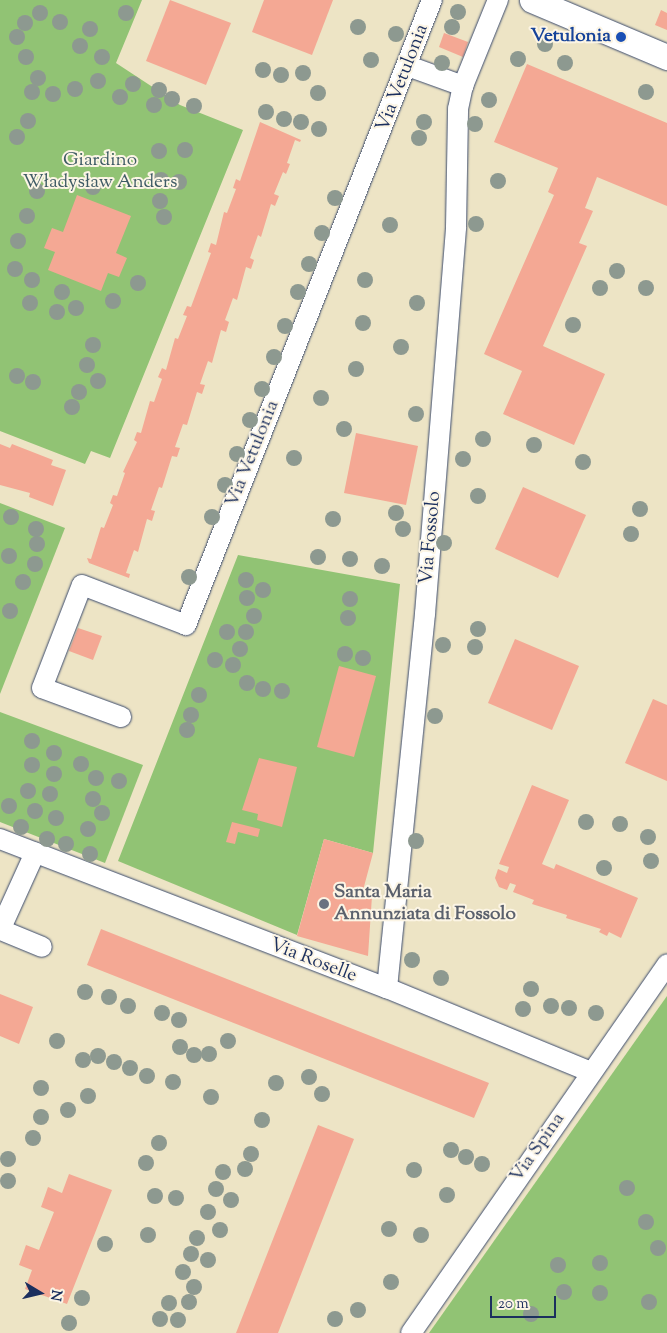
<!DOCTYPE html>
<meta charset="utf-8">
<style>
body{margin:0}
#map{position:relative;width:667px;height:1333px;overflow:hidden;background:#ede4c5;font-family:"Sorts Mill Goudy",serif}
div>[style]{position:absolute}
.green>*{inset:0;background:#91c374}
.building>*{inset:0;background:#f4a894}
.roads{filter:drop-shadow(0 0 1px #3a4a6d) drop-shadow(0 0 1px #3a4a6d)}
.minor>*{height:20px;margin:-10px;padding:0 10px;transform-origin:10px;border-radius:10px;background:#fff}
.tertiary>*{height:25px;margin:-12.5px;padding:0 12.5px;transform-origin:12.5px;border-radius:12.5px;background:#fff}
.trees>*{width:16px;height:16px;margin:-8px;border-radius:50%;background:#8d9990}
.dots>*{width:14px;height:14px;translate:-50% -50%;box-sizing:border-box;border:2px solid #fcf5e5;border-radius:50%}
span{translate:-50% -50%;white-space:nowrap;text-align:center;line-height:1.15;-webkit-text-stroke:4px #fcf5e5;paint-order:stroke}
.transit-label{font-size:19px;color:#164399;font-weight:700}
.right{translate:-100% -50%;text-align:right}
.street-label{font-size:19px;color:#1b2f5e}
.park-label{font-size:19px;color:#3e5b65}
.worship-label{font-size:19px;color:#5b616d;font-weight:700}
.left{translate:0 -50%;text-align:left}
.north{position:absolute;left:15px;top:1268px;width:50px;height:50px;-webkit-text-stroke:4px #fcf5e5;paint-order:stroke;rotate:99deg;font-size:14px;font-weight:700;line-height:20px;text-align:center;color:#1b2f5e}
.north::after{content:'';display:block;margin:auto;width:18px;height:22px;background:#1b2f5e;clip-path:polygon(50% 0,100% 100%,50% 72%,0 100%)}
.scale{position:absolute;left:490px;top:1296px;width:66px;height:22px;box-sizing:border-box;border:2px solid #1b2f5e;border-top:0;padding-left:6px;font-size:15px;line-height:18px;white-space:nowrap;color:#1b2f5e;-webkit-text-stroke:4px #fcf5e5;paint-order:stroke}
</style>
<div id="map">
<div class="green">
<i style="clip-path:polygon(0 0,142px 0,116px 63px,180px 105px,243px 130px,110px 458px,91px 451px,85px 464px,0 431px)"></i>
<i style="clip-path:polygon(0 503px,65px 528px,0 694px)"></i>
<i style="clip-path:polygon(238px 555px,400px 584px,373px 853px,324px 839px,297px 935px,118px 861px)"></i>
<i style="clip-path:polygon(0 712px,143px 765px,105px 863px,0 822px)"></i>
<i style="clip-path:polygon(667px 996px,667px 1333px,429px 1333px)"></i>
</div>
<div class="building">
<i style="clip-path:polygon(170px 0,231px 23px,206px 85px,146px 61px)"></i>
<i style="clip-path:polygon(264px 0,333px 0,312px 55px,252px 32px)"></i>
<i style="clip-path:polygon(661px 10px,667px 13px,667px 30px,655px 25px)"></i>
<i style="clip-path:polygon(444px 33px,468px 42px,463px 57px,439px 47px)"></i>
<i style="clip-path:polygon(527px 64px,667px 123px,667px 206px,597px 177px,585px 208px,593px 211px,579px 243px,587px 246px,543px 346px,605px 374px,574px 445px,503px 414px,522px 371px,484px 354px,554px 195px,548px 192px,558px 168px,494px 142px)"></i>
<i style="clip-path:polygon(260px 122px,301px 140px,300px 142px,295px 140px,287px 163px,290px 164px,286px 174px,283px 172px,274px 194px,279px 196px,275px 206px,271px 204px,261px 237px,258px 235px,250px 258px,254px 260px,251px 269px,246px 267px,237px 300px,233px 298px,225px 320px,229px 322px,226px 332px,221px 330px,212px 363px,208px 361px,200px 384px,205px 385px,202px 394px,197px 392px,187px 425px,183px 424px,175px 447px,180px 448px,177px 457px,172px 456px,162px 488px,159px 487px,151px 510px,155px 511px,152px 521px,147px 519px,138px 552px,134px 550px,126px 573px,130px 574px,129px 578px,89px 563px,87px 558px,91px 559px,101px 527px,104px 528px,113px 505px,110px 503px,113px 495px,117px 496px,125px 473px,123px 472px,137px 442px,134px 440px,137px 432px,141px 433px,150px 401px,154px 402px,162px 379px,158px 377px,162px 368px,166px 370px,175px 338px,178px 339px,187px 316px,183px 315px,187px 306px,191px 307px,211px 253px,208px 252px,211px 243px,216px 245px,224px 212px,227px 213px,236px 189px,233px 188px,236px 179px,240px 181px)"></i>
<i style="clip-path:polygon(77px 195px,131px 216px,116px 253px,127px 258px,119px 277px,108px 273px,101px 291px,48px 270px,55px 252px,44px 248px,52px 228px,63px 232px)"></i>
<i style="clip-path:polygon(356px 433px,418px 446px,406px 505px,344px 493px)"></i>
<i style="clip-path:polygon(0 444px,10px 448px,12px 444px,53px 460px,51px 465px,66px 470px,53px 506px,29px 497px,30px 493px,0 485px)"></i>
<i style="clip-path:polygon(523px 487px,586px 515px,558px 578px,495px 549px)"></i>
<i style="clip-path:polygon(78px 628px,102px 636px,93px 660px,69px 651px)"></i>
<i style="clip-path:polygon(515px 639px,579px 666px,552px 730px,488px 703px)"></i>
<i style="clip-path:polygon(339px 666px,376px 676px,354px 757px,317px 747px)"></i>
<i style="clip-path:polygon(653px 699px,667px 705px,667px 781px,625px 763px)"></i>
<i style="clip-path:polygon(259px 758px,297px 767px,282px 827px,257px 820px,258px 814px,242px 810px)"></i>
<i style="clip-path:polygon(532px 785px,569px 800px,542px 864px,554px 869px,556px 864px,638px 898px,621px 938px,609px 932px,607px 936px,599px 932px,601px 929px,566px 918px,567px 915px,532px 904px,534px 900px,513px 892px,516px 885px,510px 883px,507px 890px,499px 887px,495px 878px,498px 869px,507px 873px,509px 867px,499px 864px)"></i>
<i style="clip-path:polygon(232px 822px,260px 829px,258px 837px,238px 832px,235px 844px,226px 842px)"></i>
<i style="clip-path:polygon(324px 839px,373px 853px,362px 894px,372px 896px,368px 956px,297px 936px)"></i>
<i style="clip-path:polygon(101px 929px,489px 1083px,474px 1118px,87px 965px)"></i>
<i style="clip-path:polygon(0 994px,33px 1007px,19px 1044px,0 1036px)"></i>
<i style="clip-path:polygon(318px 1125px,354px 1139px,278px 1333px,236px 1333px)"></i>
<i style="clip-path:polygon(69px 1174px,112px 1190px,67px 1304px,25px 1289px,32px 1270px,19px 1265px,26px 1245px,39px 1250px,54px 1212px,41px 1207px,48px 1187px,62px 1193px)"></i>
</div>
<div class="roads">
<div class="minor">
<i style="left:408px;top:66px;width:59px;rotate:20deg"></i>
<i style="left:463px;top:86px;width:93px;rotate:-67.9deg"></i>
<i style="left:121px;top:717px;width:84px;rotate:-159.8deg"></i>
<i style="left:42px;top:688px;width:110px;rotate:-68.8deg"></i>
<i style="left:82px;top:585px;width:111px;rotate:21deg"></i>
<i style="left:186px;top:625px;width:672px;rotate:-68.52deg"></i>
<i style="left:0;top:839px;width:415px;rotate:21.1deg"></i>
<i style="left:387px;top:988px;width:221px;rotate:22.4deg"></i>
<i style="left:0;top:930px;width:85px;rotate:-65.6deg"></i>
<i style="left:1px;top:930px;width:44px;rotate:22.5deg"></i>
<i style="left:387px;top:988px;width:376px;rotate:-84.2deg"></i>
<i style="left:425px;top:614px;width:388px;rotate:-85.4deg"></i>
<i style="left:456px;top:227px;width:118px;rotate:-89deg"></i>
<i style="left:458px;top:109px;width:24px;rotate:-78deg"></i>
<i style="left:411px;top:1333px;width:449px;rotate:-55.2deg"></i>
</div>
<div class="tertiary">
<i style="left:532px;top:0;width:147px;rotate:22.9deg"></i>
</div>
</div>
<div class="trees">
<i style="left:458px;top:12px"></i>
<i style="left:40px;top:13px"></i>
<i style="left:126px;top:13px"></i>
<i style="left:60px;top:22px"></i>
<i style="left:25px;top:23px"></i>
<i style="left:358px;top:27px"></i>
<i style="left:452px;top:27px"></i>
<i style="left:90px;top:29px"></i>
<i style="left:396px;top:34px"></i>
<i style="left:17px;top:37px"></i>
<i style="left:545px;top:44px"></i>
<i style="left:80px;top:46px"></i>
<i style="left:26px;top:57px"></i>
<i style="left:102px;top:57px"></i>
<i style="left:518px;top:59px"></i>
<i style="left:371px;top:60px"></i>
<i style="left:442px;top:63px"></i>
<i style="left:565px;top:63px"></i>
<i style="left:263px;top:70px"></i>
<i style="left:303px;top:73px"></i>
<i style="left:281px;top:75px"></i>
<i style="left:38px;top:78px"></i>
<i style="left:98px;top:81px"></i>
<i style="left:133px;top:84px"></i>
<i style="left:75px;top:89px"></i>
<i style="left:159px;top:90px"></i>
<i style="left:32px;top:92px"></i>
<i style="left:646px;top:92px"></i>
<i style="left:318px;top:93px"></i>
<i style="left:53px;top:94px"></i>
<i style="left:120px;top:97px"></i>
<i style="left:172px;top:99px"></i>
<i style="left:489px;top:100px"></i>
<i style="left:154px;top:105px"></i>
<i style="left:194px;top:106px"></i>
<i style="left:266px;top:112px"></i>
<i style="left:284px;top:119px"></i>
<i style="left:28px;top:121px"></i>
<i style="left:301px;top:122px"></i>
<i style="left:424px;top:122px"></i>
<i style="left:475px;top:124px"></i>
<i style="left:319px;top:129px"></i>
<i style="left:17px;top:137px"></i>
<i style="left:419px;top:138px"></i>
<i style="left:185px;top:150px"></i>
<i style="left:159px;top:151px"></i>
<i style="left:161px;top:180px"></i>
<i style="left:498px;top:181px"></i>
<i style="left:179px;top:182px"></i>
<i style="left:93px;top:187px"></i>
<i style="left:37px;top:191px"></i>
<i style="left:335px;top:198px"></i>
<i style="left:160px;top:201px"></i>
<i style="left:27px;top:216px"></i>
<i style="left:164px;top:217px"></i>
<i style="left:476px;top:224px"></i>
<i style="left:390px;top:225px"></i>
<i style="left:322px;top:233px"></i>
<i style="left:18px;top:241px"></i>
<i style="left:309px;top:264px"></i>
<i style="left:15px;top:269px"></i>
<i style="left:617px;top:271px"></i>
<i style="left:32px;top:280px"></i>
<i style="left:365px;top:280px"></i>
<i style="left:138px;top:283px"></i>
<i style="left:600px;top:288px"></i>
<i style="left:646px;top:288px"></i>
<i style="left:62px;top:292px"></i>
<i style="left:298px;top:292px"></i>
<i style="left:113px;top:301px"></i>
<i style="left:30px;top:303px"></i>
<i style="left:417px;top:303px"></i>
<i style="left:76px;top:308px"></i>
<i style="left:57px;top:312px"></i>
<i style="left:363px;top:323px"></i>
<i style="left:573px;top:325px"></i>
<i style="left:285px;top:326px"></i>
<i style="left:93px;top:345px"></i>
<i style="left:401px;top:347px"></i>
<i style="left:274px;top:357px"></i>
<i style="left:87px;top:365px"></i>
<i style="left:356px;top:369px"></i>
<i style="left:17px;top:376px"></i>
<i style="left:98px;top:381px"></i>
<i style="left:33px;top:382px"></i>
<i style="left:262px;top:389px"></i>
<i style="left:79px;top:392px"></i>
<i style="left:321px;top:398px"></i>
<i style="left:72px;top:407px"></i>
<i style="left:416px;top:414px"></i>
<i style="left:250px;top:420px"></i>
<i style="left:344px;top:429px"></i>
<i style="left:483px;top:439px"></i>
<i style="left:534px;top:445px"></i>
<i style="left:237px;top:454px"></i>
<i style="left:294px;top:458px"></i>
<i style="left:463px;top:459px"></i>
<i style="left:583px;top:462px"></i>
<i style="left:225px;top:485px"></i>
<i style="left:478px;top:496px"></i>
<i style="left:640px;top:509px"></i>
<i style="left:396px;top:513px"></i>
<i style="left:11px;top:517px"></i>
<i style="left:212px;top:517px"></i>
<i style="left:333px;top:519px"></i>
<i style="left:36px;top:529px"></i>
<i style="left:403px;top:529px"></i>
<i style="left:631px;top:534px"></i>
<i style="left:444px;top:543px"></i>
<i style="left:37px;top:544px"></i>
<i style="left:9px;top:556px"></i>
<i style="left:318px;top:557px"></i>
<i style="left:350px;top:559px"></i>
<i style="left:35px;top:564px"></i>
<i style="left:382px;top:566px"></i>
<i style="left:189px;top:577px"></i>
<i style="left:246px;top:580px"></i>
<i style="left:23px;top:582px"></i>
<i style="left:263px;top:590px"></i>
<i style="left:247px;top:598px"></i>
<i style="left:350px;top:599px"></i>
<i style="left:10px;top:611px"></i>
<i style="left:254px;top:616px"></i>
<i style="left:348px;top:618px"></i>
<i style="left:478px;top:629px"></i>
<i style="left:227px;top:632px"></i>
<i style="left:246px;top:632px"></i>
<i style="left:443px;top:645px"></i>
<i style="left:475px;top:647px"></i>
<i style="left:240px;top:649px"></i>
<i style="left:345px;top:654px"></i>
<i style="left:363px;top:658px"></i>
<i style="left:215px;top:660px"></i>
<i style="left:233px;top:665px"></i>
<i style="left:247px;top:683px"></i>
<i style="left:263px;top:689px"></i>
<i style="left:282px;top:691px"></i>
<i style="left:199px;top:695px"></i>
<i style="left:191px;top:715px"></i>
<i style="left:435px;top:716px"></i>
<i style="left:187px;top:730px"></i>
<i style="left:32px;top:741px"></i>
<i style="left:54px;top:753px"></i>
<i style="left:81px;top:764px"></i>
<i style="left:32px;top:765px"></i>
<i style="left:54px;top:774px"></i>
<i style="left:96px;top:778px"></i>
<i style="left:119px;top:781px"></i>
<i style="left:28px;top:791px"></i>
<i style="left:50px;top:794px"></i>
<i style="left:93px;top:799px"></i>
<i style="left:9px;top:806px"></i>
<i style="left:35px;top:811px"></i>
<i style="left:102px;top:813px"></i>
<i style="left:56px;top:818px"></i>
<i style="left:586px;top:822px"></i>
<i style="left:620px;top:824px"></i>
<i style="left:21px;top:827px"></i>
<i style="left:88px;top:829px"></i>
<i style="left:648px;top:837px"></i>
<i style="left:47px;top:839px"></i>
<i style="left:416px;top:841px"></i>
<i style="left:66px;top:844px"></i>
<i style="left:90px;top:854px"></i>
<i style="left:651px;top:861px"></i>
<i style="left:604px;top:868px"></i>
<i style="left:412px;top:960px"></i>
<i style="left:441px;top:978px"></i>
<i style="left:531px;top:989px"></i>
<i style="left:85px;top:992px"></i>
<i style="left:109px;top:997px"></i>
<i style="left:128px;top:1006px"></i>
<i style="left:551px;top:1006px"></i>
<i style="left:569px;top:1008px"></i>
<i style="left:523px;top:1009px"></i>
<i style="left:162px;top:1013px"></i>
<i style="left:596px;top:1013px"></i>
<i style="left:179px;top:1020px"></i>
<i style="left:57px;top:1041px"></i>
<i style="left:228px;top:1041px"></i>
<i style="left:180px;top:1047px"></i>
<i style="left:209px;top:1054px"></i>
<i style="left:194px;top:1055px"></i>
<i style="left:98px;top:1056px"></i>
<i style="left:83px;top:1060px"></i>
<i style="left:114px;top:1062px"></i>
<i style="left:130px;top:1068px"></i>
<i style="left:147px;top:1076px"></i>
<i style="left:309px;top:1077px"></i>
<i style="left:173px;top:1082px"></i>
<i style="left:276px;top:1083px"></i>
<i style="left:41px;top:1088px"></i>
<i style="left:322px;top:1094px"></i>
<i style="left:88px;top:1096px"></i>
<i style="left:211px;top:1097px"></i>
<i style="left:68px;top:1110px"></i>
<i style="left:41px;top:1117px"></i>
<i style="left:262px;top:1120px"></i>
<i style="left:33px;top:1138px"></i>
<i style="left:159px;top:1143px"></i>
<i style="left:451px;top:1150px"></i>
<i style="left:251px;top:1154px"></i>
<i style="left:466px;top:1157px"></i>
<i style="left:8px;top:1159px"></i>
<i style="left:146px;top:1163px"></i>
<i style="left:482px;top:1164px"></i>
<i style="left:245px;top:1169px"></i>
<i style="left:414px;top:1170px"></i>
<i style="left:223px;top:1172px"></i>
<i style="left:8px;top:1181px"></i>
<i style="left:627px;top:1188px"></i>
<i style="left:216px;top:1189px"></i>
<i style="left:447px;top:1195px"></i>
<i style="left:155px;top:1196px"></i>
<i style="left:176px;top:1198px"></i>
<i style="left:231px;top:1200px"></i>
<i style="left:208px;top:1212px"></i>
<i style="left:646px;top:1222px"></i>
<i style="left:389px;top:1229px"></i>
<i style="left:220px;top:1230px"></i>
<i style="left:148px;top:1235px"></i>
<i style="left:421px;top:1235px"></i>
<i style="left:197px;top:1238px"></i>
<i style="left:105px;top:1244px"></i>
<i style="left:658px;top:1248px"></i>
<i style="left:191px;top:1254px"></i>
<i style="left:208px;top:1260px"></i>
<i style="left:600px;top:1263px"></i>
<i style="left:558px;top:1265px"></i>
<i style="left:183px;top:1272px"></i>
<i style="left:391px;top:1282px"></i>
<i style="left:194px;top:1287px"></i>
<i style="left:564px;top:1292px"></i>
<i style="left:600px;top:1293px"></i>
<i style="left:82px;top:1298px"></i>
<i style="left:189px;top:1302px"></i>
<i style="left:649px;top:1302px"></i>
<i style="left:169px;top:1303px"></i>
<i style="left:358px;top:1310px"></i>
<i style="left:531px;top:1314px"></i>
<i style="left:160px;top:1319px"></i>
<i style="left:335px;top:1319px"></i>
<i style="left:178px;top:1320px"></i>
<i style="left:69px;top:1323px"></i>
</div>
<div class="dots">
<i style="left:621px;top:37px;background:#1a4fb4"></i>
<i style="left:324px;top:904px;background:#6b7280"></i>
</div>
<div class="transit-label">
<span class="right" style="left:611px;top:37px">Vetulonia</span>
</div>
<div class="street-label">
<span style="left:403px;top:78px;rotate:-69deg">Via Vetulonia</span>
<span style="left:253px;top:454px;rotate:-68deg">Via Vetulonia</span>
<span style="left:431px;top:538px;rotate:-85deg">Via Fossolo</span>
<span style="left:313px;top:961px;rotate:21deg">Via Roselle</span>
<span style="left:538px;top:1148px;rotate:-55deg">Via Spina</span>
</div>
<div class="park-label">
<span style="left:100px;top:172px">Giardino<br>Władysław Anders</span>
</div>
<div class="worship-label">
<span class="left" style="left:334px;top:904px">Santa Maria<br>Annunziata di Fossolo</span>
</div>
<div class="north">N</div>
<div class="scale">20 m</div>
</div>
